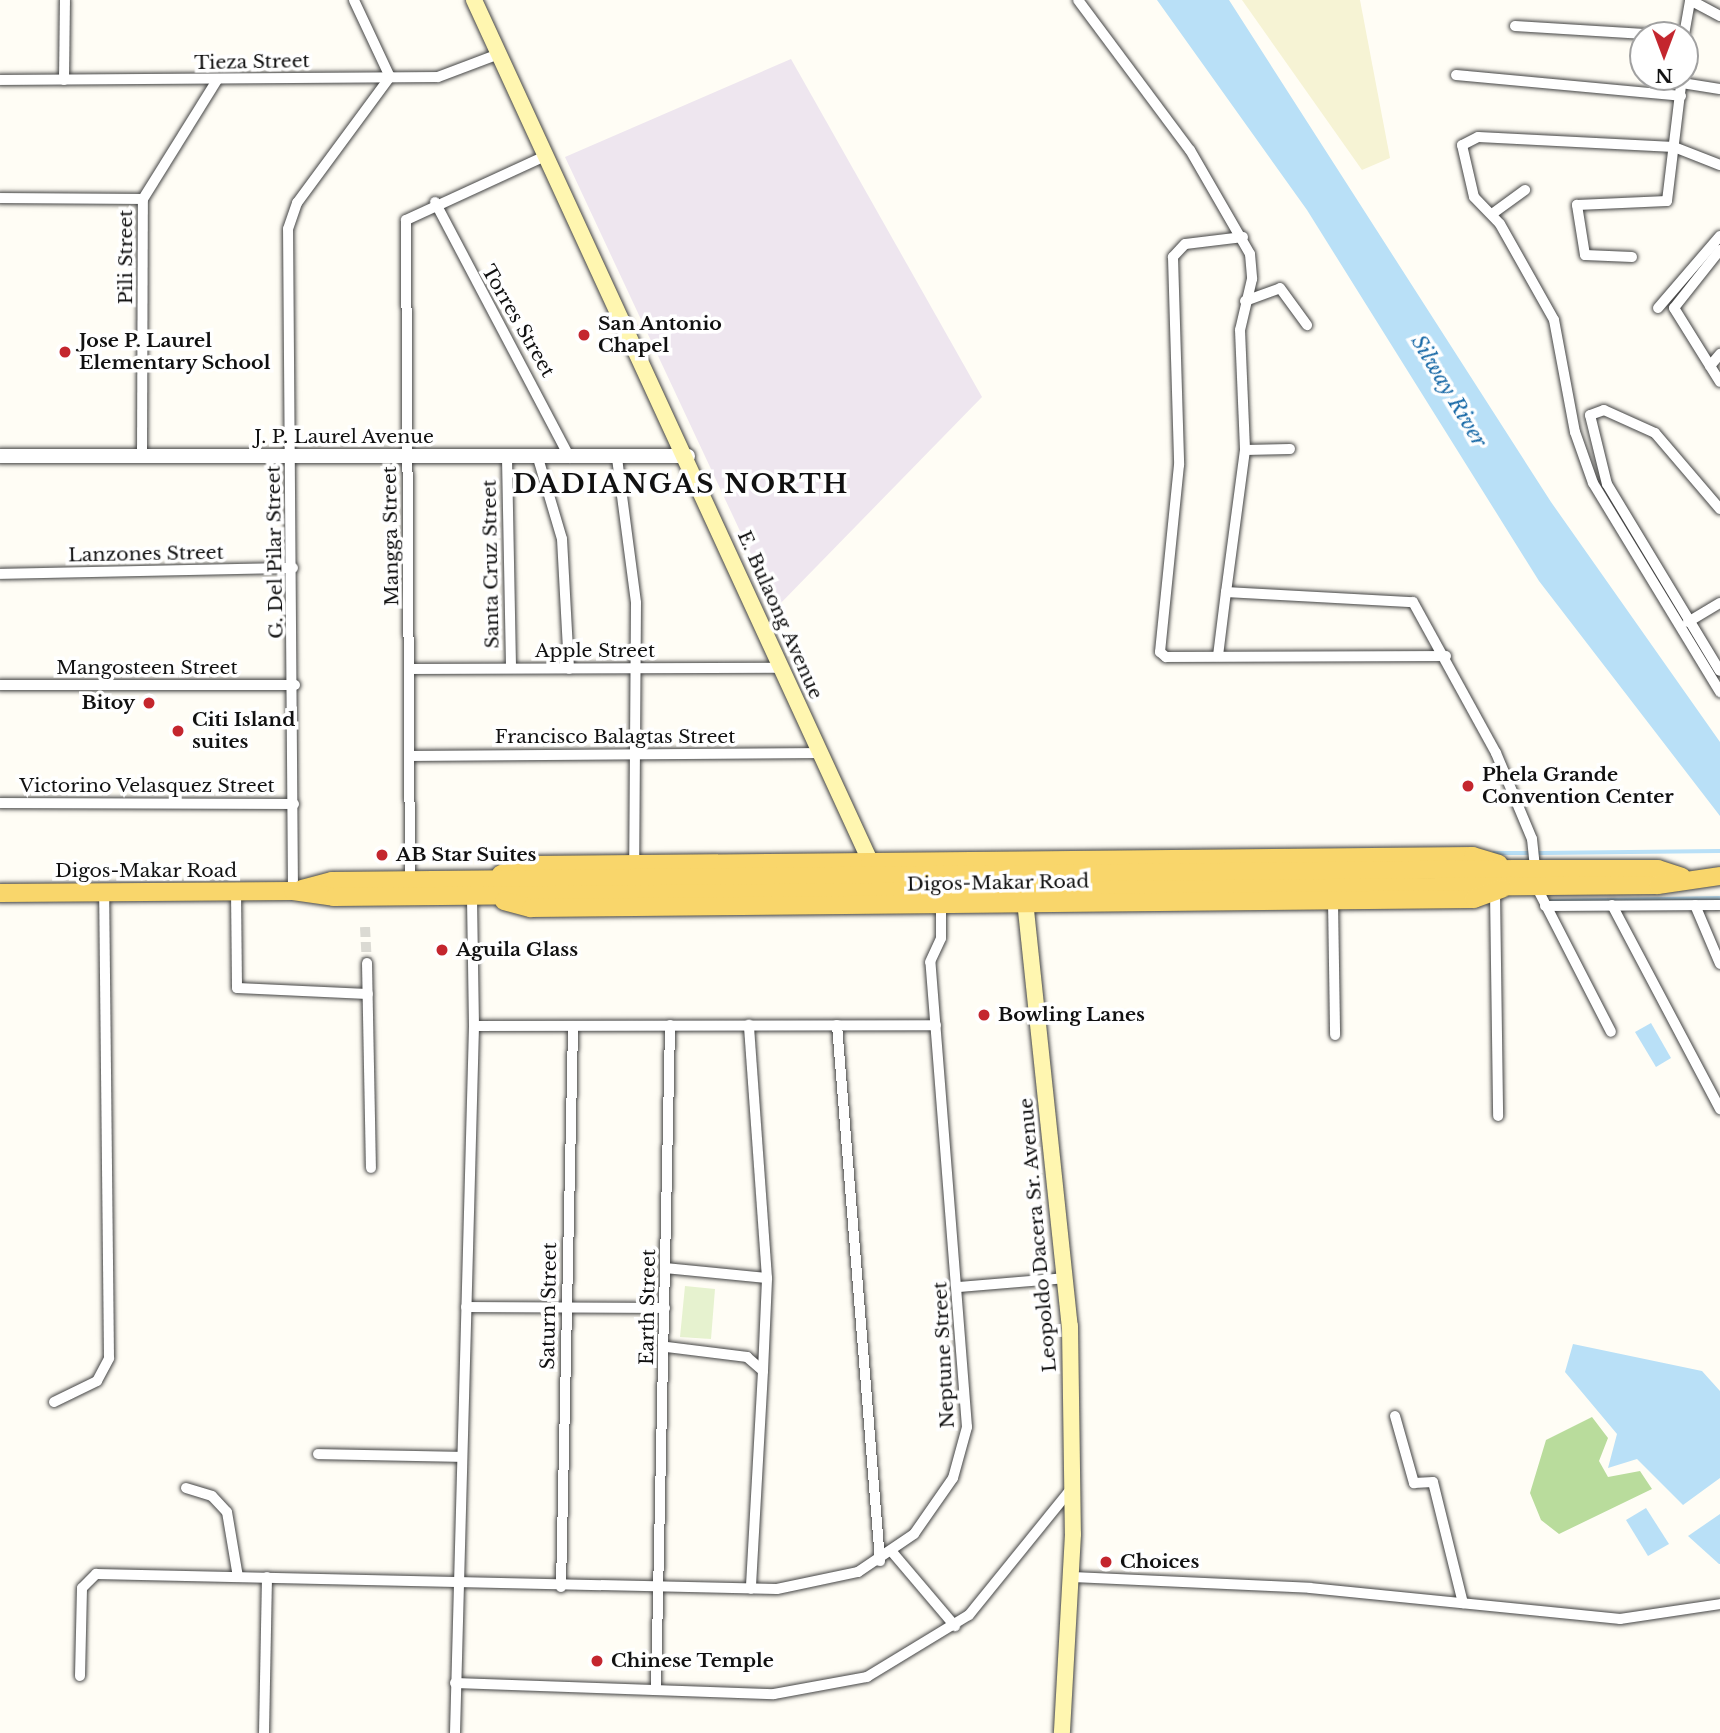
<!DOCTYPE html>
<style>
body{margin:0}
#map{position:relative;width:1720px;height:1733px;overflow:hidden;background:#fffdf5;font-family:"Libre Baskerville",serif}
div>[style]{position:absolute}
.industrial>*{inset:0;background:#eee6ef}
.farmland>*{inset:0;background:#f6f3d4}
.forest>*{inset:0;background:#b9dc9c}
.pitch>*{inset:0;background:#e6f2cf}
.water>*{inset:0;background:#b9e0f7}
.stream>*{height:3.5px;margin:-1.75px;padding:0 1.75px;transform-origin:1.75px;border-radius:1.75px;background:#b9e0f7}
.minor-tunnel>*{height:10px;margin-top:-5px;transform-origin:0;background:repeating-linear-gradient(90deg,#dbdad3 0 10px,transparent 0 15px)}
.roads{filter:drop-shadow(0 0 2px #444) drop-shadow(0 0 2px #444)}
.minor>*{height:10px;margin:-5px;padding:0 5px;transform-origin:5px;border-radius:5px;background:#fff}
.tertiary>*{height:14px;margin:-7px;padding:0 7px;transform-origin:7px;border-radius:7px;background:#fff}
.secondary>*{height:16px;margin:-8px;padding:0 8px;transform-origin:8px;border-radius:8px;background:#fff6b0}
.primary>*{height:18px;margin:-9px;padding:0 9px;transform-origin:9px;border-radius:9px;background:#f9d66b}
.dots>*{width:19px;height:19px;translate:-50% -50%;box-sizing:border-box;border:4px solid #fff;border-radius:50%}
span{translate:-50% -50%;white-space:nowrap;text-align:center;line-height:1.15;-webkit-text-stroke:7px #fff;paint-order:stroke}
.street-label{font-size:19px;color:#111}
.poi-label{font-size:19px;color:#111;font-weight:700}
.left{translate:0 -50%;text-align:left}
.right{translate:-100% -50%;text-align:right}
.water-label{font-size:21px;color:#1768a6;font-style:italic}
.district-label{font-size:26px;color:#111;font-weight:700;letter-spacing:2px}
.north{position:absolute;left:1629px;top:21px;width:70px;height:70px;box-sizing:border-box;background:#fff;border:2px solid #a0a0a0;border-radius:50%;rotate:180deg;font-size:19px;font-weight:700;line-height:28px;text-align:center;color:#111}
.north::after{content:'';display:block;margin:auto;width:24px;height:32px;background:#c4262e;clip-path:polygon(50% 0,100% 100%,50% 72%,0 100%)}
</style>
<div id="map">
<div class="industrial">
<i style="clip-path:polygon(791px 59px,982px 397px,776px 608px,565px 157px)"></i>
</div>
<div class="farmland">
<i style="clip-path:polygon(1242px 0,1360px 0,1390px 158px,1362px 170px)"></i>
</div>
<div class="forest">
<i style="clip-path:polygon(1592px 1417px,1608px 1438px,1599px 1461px,1608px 1477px,1640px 1471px,1652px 1489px,1559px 1534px,1541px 1520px,1530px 1493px,1546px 1440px)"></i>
</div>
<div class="pitch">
<i style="clip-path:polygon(685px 1286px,715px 1289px,711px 1339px,680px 1337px)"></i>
</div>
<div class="water">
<i style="clip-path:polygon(1157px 0,1229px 0,1551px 502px,1720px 742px,1720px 816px,1539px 581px,1307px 210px)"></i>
<i style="clip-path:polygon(1651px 1023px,1671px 1058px,1656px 1067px,1635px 1032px)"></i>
<i style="clip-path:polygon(1573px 1344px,1702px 1371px,1720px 1391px,1720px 1478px,1683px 1505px,1637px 1459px,1608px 1468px,1617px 1434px,1565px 1372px)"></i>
<i style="clip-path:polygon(1646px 1508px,1669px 1544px,1648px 1556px,1626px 1520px)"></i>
<i style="clip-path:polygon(1720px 1514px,1720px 1564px,1719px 1564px,1688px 1536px)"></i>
</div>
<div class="stream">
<i style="left:1494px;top:853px;width:34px"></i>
<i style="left:1540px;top:853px;width:180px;rotate:-0.6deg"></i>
<i style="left:1550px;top:901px;width:170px;rotate:-1deg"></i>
</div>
<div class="minor-tunnel">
<i style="left:365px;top:927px;width:36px;rotate:87deg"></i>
</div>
<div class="roads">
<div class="minor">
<i style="left:1078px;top:0;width:187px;rotate:53.3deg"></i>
<i style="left:1190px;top:150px;width:120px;rotate:60deg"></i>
<i style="left:1250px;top:254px;width:25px;rotate:85deg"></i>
<i style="left:1252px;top:279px;width:52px;rotate:103.2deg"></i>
<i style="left:1240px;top:330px;width:120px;rotate:87.6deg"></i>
<i style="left:1245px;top:450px;width:143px;rotate:97.6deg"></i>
<i style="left:1226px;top:592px;width:187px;rotate:3.1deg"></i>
<i style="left:1413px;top:602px;width:172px;rotate:61.2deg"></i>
<i style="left:1496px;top:753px;width:93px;rotate:67.3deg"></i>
<i style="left:1532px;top:839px;width:30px;rotate:84deg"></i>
<i style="left:1690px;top:0;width:34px;rotate:28deg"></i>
<i style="left:1515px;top:26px;width:146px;rotate:3.5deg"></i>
<i style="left:1684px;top:35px;width:36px;rotate:-80deg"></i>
<i style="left:1456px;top:75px;width:226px;rotate:5.3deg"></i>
<i style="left:0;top:80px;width:438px;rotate:-0.4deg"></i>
<i style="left:438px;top:77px;width:65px;rotate:-20.7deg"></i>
<i style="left:64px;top:80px;width:80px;rotate:-89.3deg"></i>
<i style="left:1682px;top:83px;width:38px;rotate:9deg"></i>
<i style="left:1720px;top:165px;width:49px;rotate:-158.6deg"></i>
<i style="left:1674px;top:147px;width:196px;rotate:-177.1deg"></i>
<i style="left:1478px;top:137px;width:18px;rotate:153deg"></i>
<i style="left:1462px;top:145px;width:53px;rotate:77deg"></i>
<i style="left:1474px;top:197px;width:37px;rotate:46deg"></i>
<i style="left:1500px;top:224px;width:110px;rotate:60.6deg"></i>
<i style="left:1554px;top:320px;width:114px;rotate:79.4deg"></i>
<i style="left:1575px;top:432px;width:54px;rotate:70.6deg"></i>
<i style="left:1593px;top:483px;width:245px;rotate:58.7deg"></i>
<i style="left:0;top:198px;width:143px;rotate:0.4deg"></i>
<i style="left:435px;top:202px;width:289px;rotate:62.2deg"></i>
<i style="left:1492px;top:214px;width:41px;rotate:-36deg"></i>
<i style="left:1243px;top:237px;width:58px;rotate:173.1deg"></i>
<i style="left:1185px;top:244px;width:18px;rotate:133deg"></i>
<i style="left:1173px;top:257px;width:208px;rotate:88.3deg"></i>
<i style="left:1179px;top:465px;width:188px;rotate:95.8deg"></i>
<i style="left:1160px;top:652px;width:8px;rotate:40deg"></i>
<i style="left:1166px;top:657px;width:280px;rotate:-0.2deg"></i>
<i style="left:1720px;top:250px;width:74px;rotate:128.4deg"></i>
<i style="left:1674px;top:308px;width:87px;rotate:58.1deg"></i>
<i style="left:1632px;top:257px;width:47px;rotate:-177.6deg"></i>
<i style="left:1585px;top:255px;width:51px;rotate:-99.1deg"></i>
<i style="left:1577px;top:205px;width:90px;rotate:-2.5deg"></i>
<i style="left:1667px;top:201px;width:125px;rotate:-83.1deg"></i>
<i style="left:1245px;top:301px;width:37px;rotate:-20deg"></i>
<i style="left:1280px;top:288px;width:46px;rotate:53.9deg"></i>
<i style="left:1658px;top:308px;width:95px;rotate:-49.3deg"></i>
<i style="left:1710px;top:366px;width:16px;rotate:-50deg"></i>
<i style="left:1245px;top:450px;width:45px;rotate:-1.3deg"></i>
<i style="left:142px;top:456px;width:257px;rotate:-89.8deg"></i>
<i style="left:143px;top:199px;width:140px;rotate:-58.1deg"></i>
<i style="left:507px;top:458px;width:210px;rotate:88.9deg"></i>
<i style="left:538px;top:458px;width:84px;rotate:73.5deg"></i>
<i style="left:562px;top:539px;width:130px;rotate:86.9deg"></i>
<i style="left:617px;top:458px;width:146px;rotate:82.5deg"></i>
<i style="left:636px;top:603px;width:261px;rotate:90.4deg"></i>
<i style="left:1720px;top:509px;width:100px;rotate:-130.5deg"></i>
<i style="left:1655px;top:433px;width:56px;rotate:-155.7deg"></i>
<i style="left:1604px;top:410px;width:15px;rotate:160deg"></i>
<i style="left:1590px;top:415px;width:71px;rotate:76.2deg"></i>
<i style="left:1607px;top:484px;width:218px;rotate:58.9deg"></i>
<i style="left:0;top:574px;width:293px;rotate:-1.2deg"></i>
<i style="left:1688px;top:622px;width:37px;rotate:-31deg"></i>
<i style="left:1218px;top:656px;width:64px;rotate:-82.9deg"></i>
<i style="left:410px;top:669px;width:371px;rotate:-0.2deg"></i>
<i style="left:0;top:685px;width:295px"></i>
<i style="left:411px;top:756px;width:409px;rotate:-0.4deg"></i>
<i style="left:0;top:803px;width:294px;rotate:0.2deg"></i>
<i style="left:410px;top:880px;width:660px;rotate:-90.35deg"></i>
<i style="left:406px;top:220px;width:153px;rotate:-24.7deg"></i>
<i style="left:1535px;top:884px;width:166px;rotate:62.8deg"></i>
<i style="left:236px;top:891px;width:97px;rotate:89.4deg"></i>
<i style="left:237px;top:988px;width:131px;rotate:2.6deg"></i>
<i style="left:293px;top:891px;width:662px;rotate:-90.43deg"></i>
<i style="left:288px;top:229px;width:28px;rotate:-71deg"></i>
<i style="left:297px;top:203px;width:157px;rotate:-53.6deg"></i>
<i style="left:390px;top:77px;width:85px;rotate:-115.1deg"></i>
<i style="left:1495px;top:892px;width:224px;rotate:89.2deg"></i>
<i style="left:1333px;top:901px;width:134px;rotate:89.1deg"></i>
<i style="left:1612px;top:905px;width:231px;rotate:62.1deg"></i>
<i style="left:1695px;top:905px;width:64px;rotate:67deg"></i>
<i style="left:1545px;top:906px;width:175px;rotate:-0.3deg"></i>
<i style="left:367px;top:963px;width:205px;rotate:88.9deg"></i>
<i style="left:837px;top:1025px;width:538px;rotate:85.41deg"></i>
<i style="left:474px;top:1026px;width:462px;rotate:-0.1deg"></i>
<i style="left:665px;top:1268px;width:102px;rotate:5.6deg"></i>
<i style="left:767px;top:1278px;width:254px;rotate:-94.1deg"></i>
<i style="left:959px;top:1287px;width:108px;rotate:-4.8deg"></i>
<i style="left:466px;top:1307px;width:199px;rotate:0.3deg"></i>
<i style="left:667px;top:1347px;width:81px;rotate:7.1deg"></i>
<i style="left:747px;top:1357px;width:21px;rotate:41deg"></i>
<i style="left:763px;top:1371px;width:218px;rotate:93.2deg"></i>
<i style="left:763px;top:1371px;width:93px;rotate:-87.5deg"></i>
<i style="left:54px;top:1402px;width:48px;rotate:-26deg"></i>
<i style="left:97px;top:1381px;width:26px;rotate:-62deg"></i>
<i style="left:109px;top:1358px;width:466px;rotate:-90.6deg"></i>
<i style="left:1395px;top:1416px;width:70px;rotate:74.2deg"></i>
<i style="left:1414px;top:1483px;width:19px;rotate:-3deg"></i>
<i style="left:1433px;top:1482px;width:125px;rotate:76.1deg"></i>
<i style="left:318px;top:1454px;width:144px;rotate:1.2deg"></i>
<i style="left:186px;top:1488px;width:27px;rotate:17deg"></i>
<i style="left:212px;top:1496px;width:22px;rotate:47deg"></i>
<i style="left:227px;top:1512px;width:66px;rotate:80.4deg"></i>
<i style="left:893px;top:1553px;width:96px;rotate:49.7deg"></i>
<i style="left:1072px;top:1577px;width:238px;rotate:2.6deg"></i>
<i style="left:1310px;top:1588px;width:312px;rotate:5.7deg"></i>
<i style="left:1620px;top:1619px;width:101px;rotate:-8.5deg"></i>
<i style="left:561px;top:1587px;width:561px;rotate:-88.77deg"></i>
<i style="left:80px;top:1676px;width:88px;rotate:-88.7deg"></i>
<i style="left:82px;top:1588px;width:20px;rotate:-45deg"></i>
<i style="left:96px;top:1574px;width:681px;rotate:1.26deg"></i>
<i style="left:777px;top:1589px;width:83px;rotate:-11.9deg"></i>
<i style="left:858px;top:1572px;width:68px;rotate:-34.2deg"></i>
<i style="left:914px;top:1534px;width:68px;rotate:-55.1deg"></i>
<i style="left:953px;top:1478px;width:53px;rotate:-74.6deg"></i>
<i style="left:967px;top:1427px;width:466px;rotate:-94.5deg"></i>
<i style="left:930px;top:962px;width:26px;rotate:-65deg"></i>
<i style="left:941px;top:938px;width:34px;rotate:-90deg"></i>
<i style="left:455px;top:1683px;width:319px;rotate:2deg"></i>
<i style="left:774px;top:1694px;width:95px;rotate:-10.4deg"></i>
<i style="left:867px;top:1677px;width:119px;rotate:-31.3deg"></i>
<i style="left:969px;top:1615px;width:164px;rotate:-51deg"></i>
<i style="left:656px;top:1690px;width:665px;rotate:-88.79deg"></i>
<i style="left:264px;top:1733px;width:156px;rotate:-88.9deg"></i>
<i style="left:455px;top:1733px;width:707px;rotate:-88.46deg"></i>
<i style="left:474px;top:1026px;width:133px;rotate:-90.9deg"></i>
</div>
<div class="tertiary">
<i style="left:0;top:456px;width:688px"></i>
</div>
<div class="secondary">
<i style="left:474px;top:0;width:960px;rotate:65.3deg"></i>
<i style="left:1024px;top:891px;width:437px;rotate:84deg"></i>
<i style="left:1070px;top:1326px;width:208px;rotate:89.2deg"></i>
<i style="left:1073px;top:1534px;width:199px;rotate:93.2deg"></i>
</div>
<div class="primary">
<i style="left:501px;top:874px;width:31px;rotate:-17deg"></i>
<i style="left:531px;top:865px;width:339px;rotate:-0.5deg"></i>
<i style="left:870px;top:862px;width:603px;rotate:-0.57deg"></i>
<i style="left:1473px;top:856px;width:27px;rotate:17deg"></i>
<i style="left:302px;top:889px;width:31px;rotate:-15deg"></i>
<i style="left:332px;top:881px;width:1183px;rotate:-0.58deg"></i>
<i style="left:1515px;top:869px;width:143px"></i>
<i style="left:1658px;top:869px;width:25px;rotate:18deg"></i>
<i style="left:0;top:893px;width:293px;rotate:-0.4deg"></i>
<i style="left:293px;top:891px;width:41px;rotate:8.3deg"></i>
<i style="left:334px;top:897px;width:1324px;rotate:-0.52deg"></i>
<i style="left:1658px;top:885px;width:63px;rotate:-8.3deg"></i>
<i style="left:504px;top:901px;width:28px;rotate:15deg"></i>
<i style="left:531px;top:908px;width:943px;rotate:-0.55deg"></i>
<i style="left:1474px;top:899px;width:30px;rotate:-20deg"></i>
</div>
</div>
<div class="dots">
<i style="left:584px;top:335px;background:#c4262e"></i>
<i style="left:65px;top:352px;background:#c4262e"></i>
<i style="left:149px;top:703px;background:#c4262e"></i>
<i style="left:178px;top:731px;background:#c4262e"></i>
<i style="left:1468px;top:786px;background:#c4262e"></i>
<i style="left:382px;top:855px;background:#c4262e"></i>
<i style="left:442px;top:950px;background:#c4262e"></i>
<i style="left:984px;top:1015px;background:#c4262e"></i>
<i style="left:1106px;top:1562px;background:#c4262e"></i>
<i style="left:597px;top:1661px;background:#c4262e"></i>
</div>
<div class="street-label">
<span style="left:252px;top:62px;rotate:-1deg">Tieza Street</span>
<span style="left:126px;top:257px;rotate:-90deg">Pili Street</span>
<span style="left:518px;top:321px;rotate:60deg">Torres Street</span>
<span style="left:344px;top:437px">J. P. Laurel Avenue</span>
<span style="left:391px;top:536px;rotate:-91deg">Mangga Street</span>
<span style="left:275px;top:552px;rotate:-91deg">G. Del Pilar Street</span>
<span style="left:146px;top:554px;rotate:-1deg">Lanzones Street</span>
<span style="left:491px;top:564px;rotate:-91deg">Santa Cruz Street</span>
<span style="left:780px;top:615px;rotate:66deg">E. Bulaong Avenue</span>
<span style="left:595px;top:651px">Apple Street</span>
<span style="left:147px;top:668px">Mangosteen Street</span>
<span style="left:615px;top:737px">Francisco Balagtas Street</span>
<span style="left:147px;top:786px">Victorino Velasquez Street</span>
<span style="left:146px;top:871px">Digos-Makar Road</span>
<span style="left:998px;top:883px;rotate:-1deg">Digos-Makar Road</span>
<span style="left:1038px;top:1235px;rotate:-95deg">Leopoldo Dacera Sr. Avenue</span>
<span style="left:549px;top:1306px;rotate:-89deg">Saturn Street</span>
<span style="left:648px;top:1307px;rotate:-89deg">Earth Street</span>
<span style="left:944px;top:1355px;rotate:-93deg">Neptune Street</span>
</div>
<div class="poi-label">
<span class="left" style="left:598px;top:335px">San Antonio<br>Chapel</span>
<span class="left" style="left:79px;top:352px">Jose P. Laurel<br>Elementary School</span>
<span class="right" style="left:135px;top:703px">Bitoy</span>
<span class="left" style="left:192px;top:731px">Citi Island<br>suites</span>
<span class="left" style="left:1482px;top:786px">Phela Grande<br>Convention Center</span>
<span class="left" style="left:396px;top:855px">AB Star Suites</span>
<span class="left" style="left:456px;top:950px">Aguila Glass</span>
<span class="left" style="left:998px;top:1015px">Bowling Lanes</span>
<span class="left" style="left:1120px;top:1562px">Choices</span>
<span class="left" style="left:611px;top:1661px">Chinese Temple</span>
</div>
<div class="water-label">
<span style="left:1449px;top:391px;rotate:59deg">Silway River</span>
</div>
<div class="district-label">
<span style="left:681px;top:485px">DADIANGAS NORTH</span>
</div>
<div class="north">N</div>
</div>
